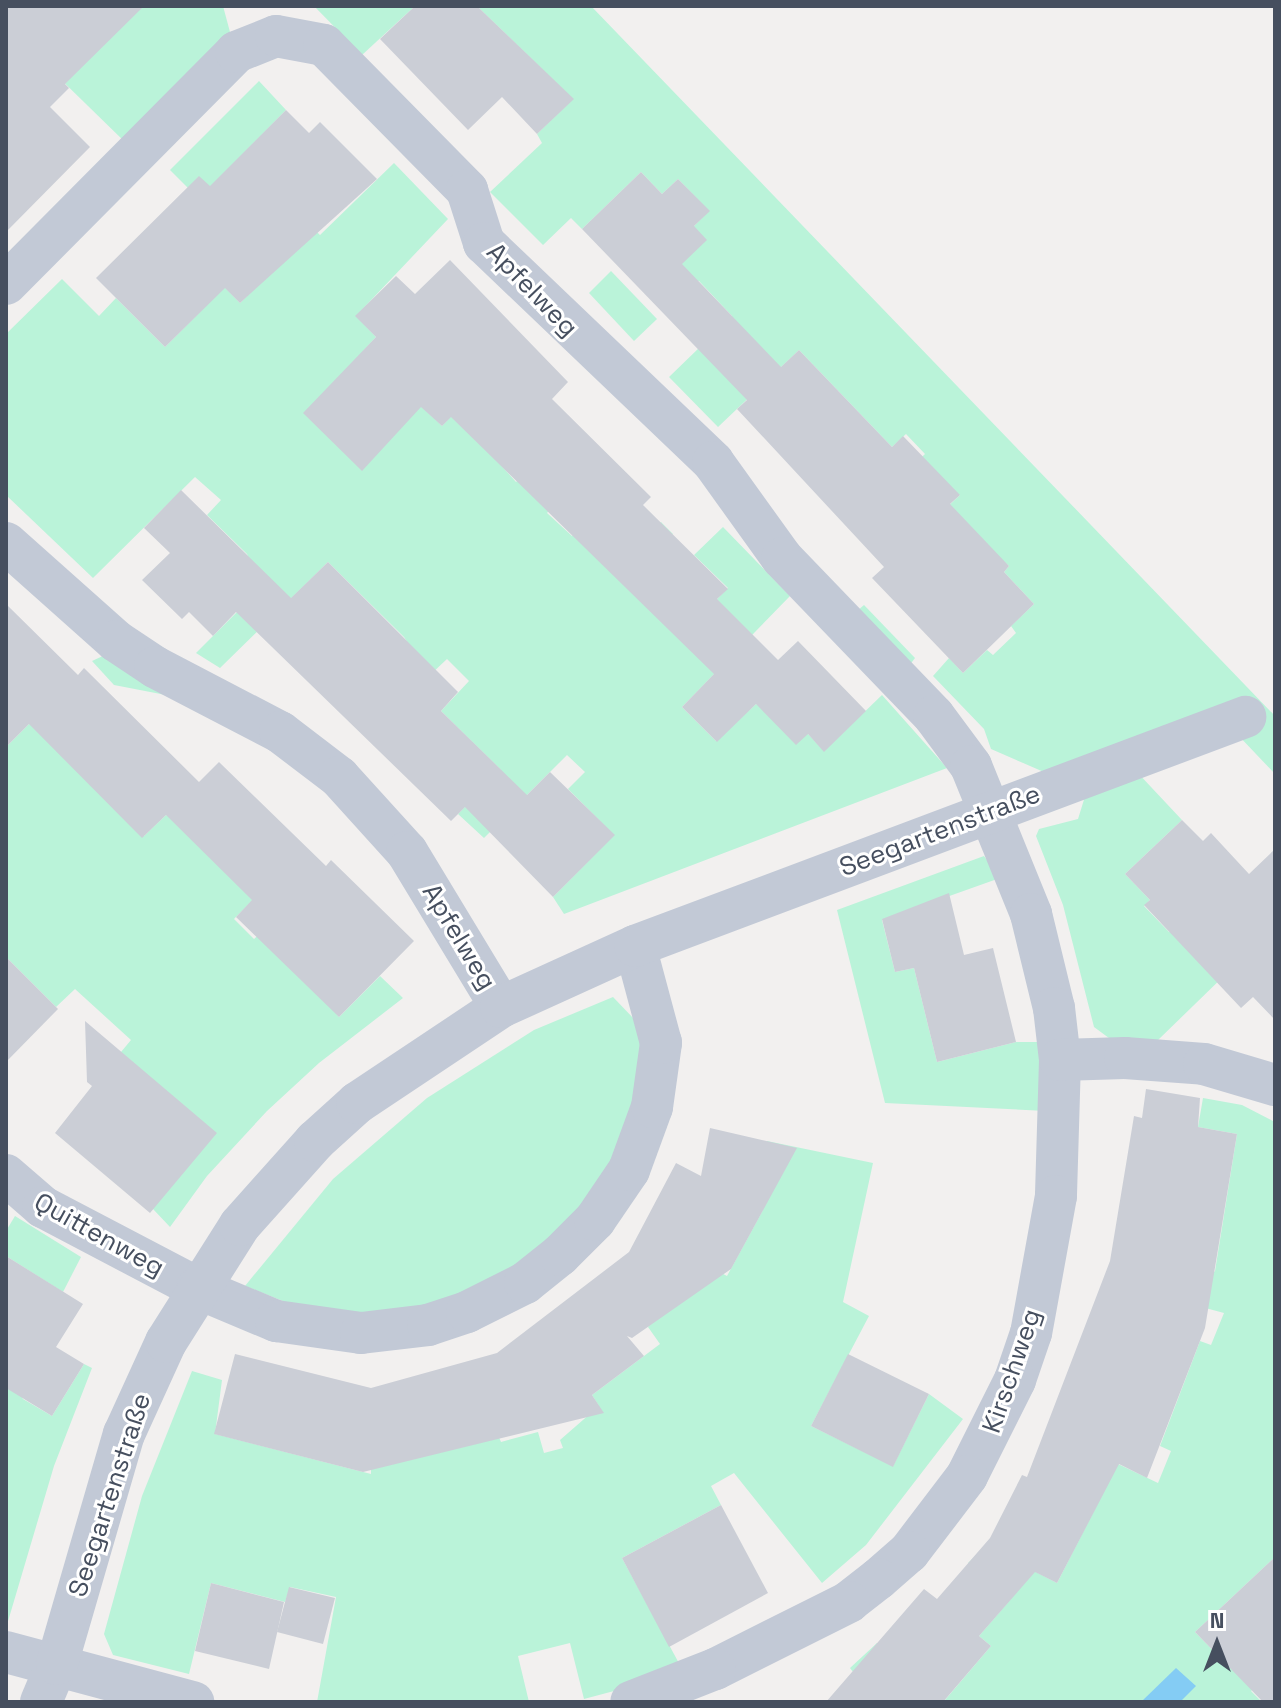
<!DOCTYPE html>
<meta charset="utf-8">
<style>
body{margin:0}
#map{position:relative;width:1281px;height:1708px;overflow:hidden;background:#f2f0ef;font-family:"Space Grotesk",sans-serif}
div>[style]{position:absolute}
.green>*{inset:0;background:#baf3d9}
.water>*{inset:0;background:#84ccf4}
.building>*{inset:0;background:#cbced6}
.street>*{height:42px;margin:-21px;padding:0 21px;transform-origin:21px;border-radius:21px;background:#c2c9d6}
span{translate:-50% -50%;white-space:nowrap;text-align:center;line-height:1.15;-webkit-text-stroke:6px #fff;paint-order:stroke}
.street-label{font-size:26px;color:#464f5f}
.frame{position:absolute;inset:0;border:8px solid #464f5f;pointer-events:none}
.north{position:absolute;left:1177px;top:1604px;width:80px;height:80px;-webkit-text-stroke:6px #fff;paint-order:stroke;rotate:0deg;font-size:22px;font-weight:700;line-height:32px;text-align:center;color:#464f5f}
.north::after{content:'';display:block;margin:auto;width:28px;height:36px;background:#464f5f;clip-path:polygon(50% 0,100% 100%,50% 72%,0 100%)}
</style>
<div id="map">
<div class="green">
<i style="clip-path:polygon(144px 6px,223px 6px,230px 32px,127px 144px,6px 26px)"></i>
<i style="clip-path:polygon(314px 6px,415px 6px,362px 55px)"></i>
<i style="clip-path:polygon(477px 6px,591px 6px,1275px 716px,1275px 774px,1218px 714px,1053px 776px,991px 749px,984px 729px,933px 676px,949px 658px,963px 673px,987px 650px,993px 655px,1016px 633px,1011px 626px,1034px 604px,1004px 572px,1009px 566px,944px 510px,960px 495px,899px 479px,925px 454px,906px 434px,892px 447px,799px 350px,718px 427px,669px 377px,732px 316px,699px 281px,665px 280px,694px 226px,709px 211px,678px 179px,662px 194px,641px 172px,582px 229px,571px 218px,543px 245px,490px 192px,542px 143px,537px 134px,573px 99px)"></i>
<i style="clip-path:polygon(259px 81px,286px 110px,235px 162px,265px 181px,320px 235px,394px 163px,448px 219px,356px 316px,376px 337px,363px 351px,442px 426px,454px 413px,516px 482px,526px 473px,556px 502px,547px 513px,572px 536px,606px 502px,612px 571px,661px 522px,673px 534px,646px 561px,717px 599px,728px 588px,694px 555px,723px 527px,790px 596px,682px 707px,716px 741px,756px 704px,808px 734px,824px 751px,882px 695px,947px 768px,564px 914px,553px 897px,614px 835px,568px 789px,585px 772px,567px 755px,484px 838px,458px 814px,501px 770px,441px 711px,469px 681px,447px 659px,429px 676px,404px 637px,328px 562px,220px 668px,196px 653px,261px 588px,247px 554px,207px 515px,221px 500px,195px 477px,93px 578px,6px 495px,6px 334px,62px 279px,99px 316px,116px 298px,165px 347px,202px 310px,216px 278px,240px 303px,272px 272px,170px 170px)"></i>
<i style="clip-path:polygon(611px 271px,657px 319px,634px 341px,589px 293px)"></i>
<i style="clip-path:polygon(864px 605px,915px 658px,909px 666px,857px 611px)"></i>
<i style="clip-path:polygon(105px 655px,171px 696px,114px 685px,92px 661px)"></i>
<i style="clip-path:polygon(33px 720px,144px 836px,166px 815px,280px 872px,234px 919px,254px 939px,266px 928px,339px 1017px,380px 976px,403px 998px,319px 1063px,267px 1111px,207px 1176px,170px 1227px,153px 1209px,121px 1052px,131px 1040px,75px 989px,56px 1007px,6px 957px,6px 747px)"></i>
<i style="clip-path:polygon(1136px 771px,1182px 820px,1125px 874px,1150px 900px,1144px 906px,1169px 932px,1265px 936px,1157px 1041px,1113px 1041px,1094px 1027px,1063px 905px,1036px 836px,1039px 829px,1078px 819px,1087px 790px)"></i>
<i style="clip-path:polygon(984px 856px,1000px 878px,882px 920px,895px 972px,914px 968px,937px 1062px,1016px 1042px,1043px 1042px,1046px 1111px,885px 1103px,837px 910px)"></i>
<i style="clip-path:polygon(613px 997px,636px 1021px,643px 1041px,641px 1082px,612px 1165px,566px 1230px,496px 1283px,415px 1311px,313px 1313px,245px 1286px,333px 1179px,427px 1098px,534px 1030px)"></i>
<i style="clip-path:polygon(1203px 1098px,1242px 1105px,1275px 1122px,1275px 1557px,1195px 1632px,1229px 1667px,1275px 1653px,1275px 1669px,1251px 1691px,1262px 1702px,876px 1702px,850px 1668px,877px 1643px,945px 1700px,991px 1646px,979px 1636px,1011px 1599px,968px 1563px,986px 1546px,1057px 1583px,1118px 1464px,1158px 1483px,1171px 1451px,1160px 1446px,1200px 1341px,1211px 1345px,1224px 1313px,1183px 1302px,1215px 1271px,1237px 1134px,1198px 1127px)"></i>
<i style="clip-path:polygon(767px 1141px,873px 1163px,843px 1302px,869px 1316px,811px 1426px,893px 1466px,929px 1394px,963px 1419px,866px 1545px,822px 1583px,734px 1473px,711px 1486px,721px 1505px,622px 1558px,681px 1667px,644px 1683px,584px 1699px,570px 1643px,518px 1656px,529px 1702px,317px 1702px,336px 1597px,290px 1587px,285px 1602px,211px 1583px,189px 1674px,113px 1655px,104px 1634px,142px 1496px,192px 1371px,222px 1380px,215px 1434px,371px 1474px,371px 1402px,498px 1435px,501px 1442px,538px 1432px,544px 1453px,563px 1448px,560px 1440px,599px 1406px,592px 1395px,660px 1344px,648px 1327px,693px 1258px,727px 1276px,763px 1210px,754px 1205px)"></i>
<i style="clip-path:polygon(15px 1216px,81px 1257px,63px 1292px,6px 1256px,6px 1231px)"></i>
<i style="clip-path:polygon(84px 1364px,92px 1368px,54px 1466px,6px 1628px,6px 1369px,23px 1399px,52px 1416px)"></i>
</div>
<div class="water">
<i style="clip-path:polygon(1176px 1668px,1196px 1686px,1180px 1702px,1141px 1702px)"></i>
</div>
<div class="building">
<i style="clip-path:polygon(6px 6px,144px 6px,65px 84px,69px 88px,50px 107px,90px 147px,6px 232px)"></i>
<i style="clip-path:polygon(415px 6px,477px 6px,574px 99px,537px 134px,502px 97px,468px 130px,380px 39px)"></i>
<i style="clip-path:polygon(286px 110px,309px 133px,320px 122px,377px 179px,240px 303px,225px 288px,165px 347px,96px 278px,199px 176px,210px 186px)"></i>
<i style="clip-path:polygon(641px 172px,662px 194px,678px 179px,710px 211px,694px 226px,707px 240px,682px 264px,781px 367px,799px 350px,892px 447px,903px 436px,960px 495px,950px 504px,1009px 566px,1004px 572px,1034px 604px,963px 673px,872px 578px,884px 567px,737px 409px,747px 400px,582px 229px)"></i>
<i style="clip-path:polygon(450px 260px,568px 382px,552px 399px,651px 497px,643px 505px,728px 589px,717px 599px,778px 660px,798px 641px,866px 711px,824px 752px,808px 734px,796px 745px,756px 704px,717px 742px,682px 707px,714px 674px,451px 417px,442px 426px,421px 407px,362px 471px,303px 413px,376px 337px,355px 316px,396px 276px,415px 294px)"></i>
<i style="clip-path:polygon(181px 490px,291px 598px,328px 562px,458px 692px,441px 711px,527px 795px,550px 772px,615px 835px,553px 897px,465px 807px,451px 821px,236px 612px,213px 636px,189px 612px,182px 619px,142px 580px,170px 553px,144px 528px)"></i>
<i style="clip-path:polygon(6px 604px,78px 675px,84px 668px,199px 782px,219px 762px,326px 866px,331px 860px,414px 941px,339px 1017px,236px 917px,252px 900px,166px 815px,142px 838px,29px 724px,6px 747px)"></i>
<i style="clip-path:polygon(1182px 820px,1203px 841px,1211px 833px,1249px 874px,1275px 849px,1275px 1020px,1253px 997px,1241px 1008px,1144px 905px,1150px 900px,1125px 874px)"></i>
<i style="clip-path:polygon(949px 893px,964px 955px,993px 948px,1016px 1042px,937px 1062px,914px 968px,895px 972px,882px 919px)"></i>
<i style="clip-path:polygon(6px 957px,58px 1009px,6px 1062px)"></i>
<i style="clip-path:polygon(85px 1021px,217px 1133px,150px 1213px,55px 1133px,92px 1086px,87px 1082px)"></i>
<i style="clip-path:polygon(1146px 1089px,1200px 1098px,1198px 1127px,1237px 1134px,1205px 1328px,1147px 1478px,1119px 1464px,1057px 1583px,1035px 1572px,979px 1636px,991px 1646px,943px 1702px,826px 1702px,924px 1589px,937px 1599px,990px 1538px,1022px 1475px,1027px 1477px,1110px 1261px,1134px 1116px,1142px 1118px)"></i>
<i style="clip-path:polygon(710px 1128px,797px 1148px,731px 1269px,632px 1338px,627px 1336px,644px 1356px,592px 1395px,604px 1413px,363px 1472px,214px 1434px,235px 1354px,371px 1388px,497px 1353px,629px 1252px,676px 1163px,701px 1176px)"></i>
<i style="clip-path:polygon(6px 1256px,83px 1304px,56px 1347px,84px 1364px,52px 1416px,6px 1388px)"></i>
<i style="clip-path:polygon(848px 1354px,929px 1394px,893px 1467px,811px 1426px)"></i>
<i style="clip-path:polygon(721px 1505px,768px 1593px,669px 1647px,622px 1558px)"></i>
<i style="clip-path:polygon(1275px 1557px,1275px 1702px,1263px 1702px,1195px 1632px)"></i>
<i style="clip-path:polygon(211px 1583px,284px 1602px,269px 1669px,195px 1651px)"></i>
<i style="clip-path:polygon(289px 1587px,335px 1598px,323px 1644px,277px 1632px)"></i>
</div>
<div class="street">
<i style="left:6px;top:284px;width:327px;rotate:-45.2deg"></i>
<i style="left:236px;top:52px;width:43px;rotate:-21.8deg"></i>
<i style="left:276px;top:36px;width:49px;rotate:10.6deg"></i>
<i style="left:324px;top:45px;width:204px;rotate:45.4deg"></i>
<i style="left:467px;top:190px;width:56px;rotate:72.2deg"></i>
<i style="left:484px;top:243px;width:317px;rotate:43.7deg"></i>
<i style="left:713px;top:462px;width:118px;rotate:54.3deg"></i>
<i style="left:782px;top:558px;width:219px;rotate:46.1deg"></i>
<i style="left:934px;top:716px;width:62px;rotate:53.5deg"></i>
<i style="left:971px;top:766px;width:160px;rotate:67.9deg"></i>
<i style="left:1031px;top:914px;width:97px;rotate:76.3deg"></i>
<i style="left:1054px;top:1008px;width:52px;rotate:83.4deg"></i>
<i style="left:1060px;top:1060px;width:136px;rotate:91.7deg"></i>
<i style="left:1056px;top:1196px;width:139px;rotate:100.3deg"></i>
<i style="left:1031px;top:1333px;width:50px;rotate:108.8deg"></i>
<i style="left:1015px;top:1380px;width:107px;rotate:116.6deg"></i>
<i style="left:967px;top:1476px;width:96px;rotate:127.3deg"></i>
<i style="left:909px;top:1552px;width:41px;rotate:138.9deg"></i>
<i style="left:878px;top:1579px;width:37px;rotate:142deg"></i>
<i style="left:849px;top:1602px;width:150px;rotate:153.4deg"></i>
<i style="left:715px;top:1669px;width:90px;rotate:158.6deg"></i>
<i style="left:6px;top:543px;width:147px;rotate:41.7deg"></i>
<i style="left:116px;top:641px;width:47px;rotate:33.7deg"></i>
<i style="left:155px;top:667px;width:141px;rotate:27.5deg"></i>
<i style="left:280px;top:732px;width:74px;rotate:37.3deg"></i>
<i style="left:339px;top:777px;width:101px;rotate:47.8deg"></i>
<i style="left:407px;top:852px;width:181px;rotate:58.8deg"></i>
<i style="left:1060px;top:1060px;width:65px;rotate:-1.8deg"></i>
<i style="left:1125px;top:1058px;width:79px;rotate:4.3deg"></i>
<i style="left:1204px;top:1064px;width:74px;rotate:16.5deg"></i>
<i style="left:6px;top:1175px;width:49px;rotate:40.9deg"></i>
<i style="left:43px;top:1207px;width:174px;rotate:27.7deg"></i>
<i style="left:197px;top:1288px;width:86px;rotate:22.7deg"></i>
<i style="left:276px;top:1321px;width:86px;rotate:8deg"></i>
<i style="left:361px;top:1333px;width:67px;rotate:-6.8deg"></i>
<i style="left:428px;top:1325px;width:41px;rotate:-18.4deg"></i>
<i style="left:467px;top:1312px;width:65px;rotate:-26.6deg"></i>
<i style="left:525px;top:1283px;width:45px;rotate:-38.7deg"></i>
<i style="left:560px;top:1255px;width:49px;rotate:-45deg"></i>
<i style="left:595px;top:1220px;width:60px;rotate:-55.8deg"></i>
<i style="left:629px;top:1170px;width:67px;rotate:-69.9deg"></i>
<i style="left:652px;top:1107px;width:65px;rotate:-82deg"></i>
<i style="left:661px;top:1043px;width:100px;rotate:-105deg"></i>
<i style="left:6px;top:1652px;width:194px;rotate:15deg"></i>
<i style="left:41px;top:1702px;width:41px;rotate:-67.2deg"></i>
<i style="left:57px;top:1664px;width:240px;rotate:-73.8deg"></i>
<i style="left:124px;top:1434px;width:101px;rotate:-65.5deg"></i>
<i style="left:166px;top:1342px;width:138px;rotate:-57.7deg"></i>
<i style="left:240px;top:1225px;width:113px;rotate:-48.2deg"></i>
<i style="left:315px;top:1141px;width:57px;rotate:-42.1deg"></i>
<i style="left:357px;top:1103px;width:173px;rotate:-33.7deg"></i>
<i style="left:501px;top:1007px;width:147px;rotate:-24.5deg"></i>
<i style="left:635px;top:946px;width:652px;rotate:-20.58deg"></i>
</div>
<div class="street-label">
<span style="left:532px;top:290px;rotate:46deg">Apfelweg</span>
<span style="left:940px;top:831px;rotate:-21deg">Seegartenstraße</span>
<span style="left:459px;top:937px;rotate:59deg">Apfelweg</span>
<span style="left:99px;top:1235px;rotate:29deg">Quittenweg</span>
<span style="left:1012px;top:1371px;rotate:-71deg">Kirschweg</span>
<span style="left:110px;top:1495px;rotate:-72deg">Seegartenstraße</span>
</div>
<div class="frame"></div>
<div class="north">N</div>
</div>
